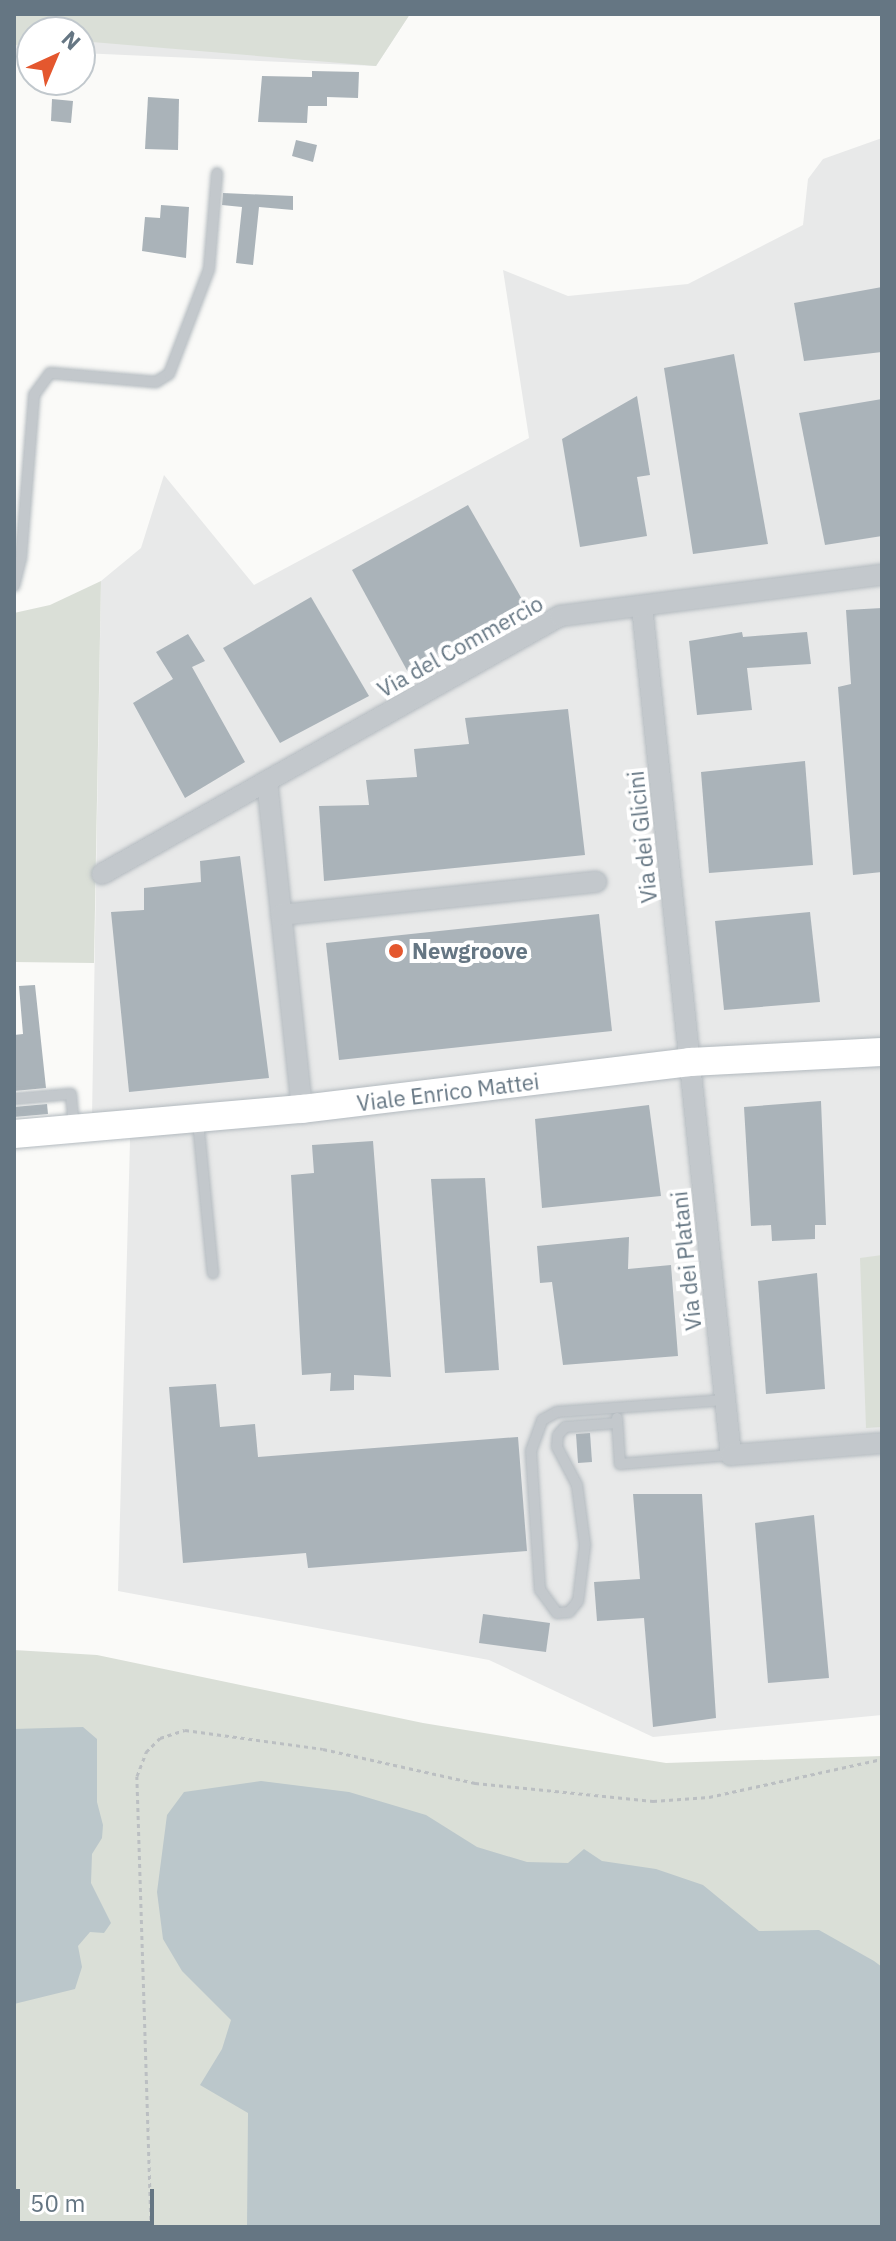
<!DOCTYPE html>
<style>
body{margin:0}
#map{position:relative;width:896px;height:2241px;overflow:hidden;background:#fafaf8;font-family:"IBM Plex Sans",sans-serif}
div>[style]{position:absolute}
.built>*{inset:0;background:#e8e9e9}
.green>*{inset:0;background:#dadfd7}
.water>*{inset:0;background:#bbc7cb}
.building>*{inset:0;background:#aab3b9}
.path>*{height:3px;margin-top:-1.5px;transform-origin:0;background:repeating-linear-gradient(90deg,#bbbfc2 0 4px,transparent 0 8px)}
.roads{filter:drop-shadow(0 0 2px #b3babf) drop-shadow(0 0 2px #b3babf)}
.lane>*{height:10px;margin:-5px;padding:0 5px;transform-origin:5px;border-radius:5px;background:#c3c8cc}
.street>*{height:20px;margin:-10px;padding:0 10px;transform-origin:10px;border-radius:10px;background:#c3c8cc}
.secondary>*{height:28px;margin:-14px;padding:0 14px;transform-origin:14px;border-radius:14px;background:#fff}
.dots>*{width:22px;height:22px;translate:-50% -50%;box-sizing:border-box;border:4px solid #fff;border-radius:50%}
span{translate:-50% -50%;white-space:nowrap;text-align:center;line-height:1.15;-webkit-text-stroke:8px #fff;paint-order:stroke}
.street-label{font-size:22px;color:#657683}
.poi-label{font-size:22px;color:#657683;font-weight:700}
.left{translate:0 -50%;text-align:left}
.frame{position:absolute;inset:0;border:16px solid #657683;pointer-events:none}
.north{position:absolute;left:16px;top:16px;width:80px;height:80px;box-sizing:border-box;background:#fff;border:2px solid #c1c8cd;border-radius:50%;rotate:44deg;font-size:22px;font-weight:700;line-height:32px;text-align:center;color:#657683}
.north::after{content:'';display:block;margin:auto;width:28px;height:36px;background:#e4572e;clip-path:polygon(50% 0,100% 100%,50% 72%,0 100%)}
.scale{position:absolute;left:16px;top:2189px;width:138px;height:36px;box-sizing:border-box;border:4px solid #657683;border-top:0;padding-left:10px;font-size:24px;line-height:28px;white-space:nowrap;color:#657683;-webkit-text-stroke:6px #fff;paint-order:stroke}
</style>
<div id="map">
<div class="built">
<i style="clip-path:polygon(14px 14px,410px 14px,376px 66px,80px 53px,80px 32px,32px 32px,32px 51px,14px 50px)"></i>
<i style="clip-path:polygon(882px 138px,882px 1715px,653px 1737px,489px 1660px,118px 1591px,130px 1140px,128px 1115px,92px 1117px,101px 581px,141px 548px,164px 475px,254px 585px,529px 438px,503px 270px,568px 296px,688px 284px,803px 225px,808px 179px,823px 159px)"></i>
</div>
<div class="green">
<i style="clip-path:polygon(14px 14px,410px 14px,376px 66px,80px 41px,80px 32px,32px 32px,32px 44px,14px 45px)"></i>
<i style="clip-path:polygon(101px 581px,94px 963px,14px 962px,14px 613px,50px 605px)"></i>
<i style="clip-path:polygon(882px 1255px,882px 1427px,866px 1428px,860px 1258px)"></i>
<i style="clip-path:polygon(14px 1650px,97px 1655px,423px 1723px,666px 1763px,882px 1756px,882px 2227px,14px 2227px)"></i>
</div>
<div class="water">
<i style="clip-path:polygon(83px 1727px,97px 1739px,97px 1802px,103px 1825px,102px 1838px,92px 1854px,91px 1883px,111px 1923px,104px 1933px,90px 1932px,78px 1946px,82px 1967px,75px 1989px,14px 2004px,14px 1729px)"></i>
<i style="clip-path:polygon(261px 1781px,349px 1792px,426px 1815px,477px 1847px,527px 1862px,568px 1863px,584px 1849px,602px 1861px,656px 1869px,703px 1885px,759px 1931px,819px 1930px,874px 1961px,882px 1967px,882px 2227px,247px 2227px,248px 2113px,200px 2085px,222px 2049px,231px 2020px,182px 1971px,163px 1939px,157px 1892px,167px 1815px,184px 1792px)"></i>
</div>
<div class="building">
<i style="clip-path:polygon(312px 71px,359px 72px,358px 98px,327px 97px,327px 106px,308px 106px,307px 123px,258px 122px,262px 76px,312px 77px)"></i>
<i style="clip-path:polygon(148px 97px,179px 99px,178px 150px,145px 149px)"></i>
<i style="clip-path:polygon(52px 99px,73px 101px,71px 123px,51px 121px)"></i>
<i style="clip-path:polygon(296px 140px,317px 145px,313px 162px,292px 156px)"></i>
<i style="clip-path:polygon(223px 193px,293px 196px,293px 210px,259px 207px,253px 265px,236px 263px,242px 207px,222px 205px)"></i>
<i style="clip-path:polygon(161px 205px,189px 207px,186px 258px,142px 251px,145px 217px,160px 218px)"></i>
<i style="clip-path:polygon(882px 287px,882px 352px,804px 361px,794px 303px)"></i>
<i style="clip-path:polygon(734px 354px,768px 544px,693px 554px,664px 368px)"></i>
<i style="clip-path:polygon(637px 396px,650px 475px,637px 477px,647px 536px,580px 547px,562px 439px)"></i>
<i style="clip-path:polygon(882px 399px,882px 536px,825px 545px,799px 413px)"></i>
<i style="clip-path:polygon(468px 505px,527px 608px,409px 674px,352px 570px)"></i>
<i style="clip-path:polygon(311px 597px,369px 696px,280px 743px,223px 648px)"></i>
<i style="clip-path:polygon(882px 608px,882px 872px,853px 875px,838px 687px,851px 684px,846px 610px)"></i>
<i style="clip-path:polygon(742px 632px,743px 637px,807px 632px,811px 664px,747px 668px,752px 710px,697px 715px,689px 641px)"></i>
<i style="clip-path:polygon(188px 634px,205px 661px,192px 667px,245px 762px,185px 798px,133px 703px,173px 679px,156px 652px)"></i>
<i style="clip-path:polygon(568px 709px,585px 855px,324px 881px,319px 806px,369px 805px,366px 780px,417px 777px,414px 749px,469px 744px,465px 718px)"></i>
<i style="clip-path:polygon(805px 761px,813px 865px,709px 873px,701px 772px)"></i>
<i style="clip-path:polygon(240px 856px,269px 1078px,129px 1092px,111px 912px,144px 910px,144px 888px,201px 882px,200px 861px)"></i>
<i style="clip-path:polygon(810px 912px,820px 1002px,724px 1010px,715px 921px)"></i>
<i style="clip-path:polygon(599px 914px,612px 1031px,339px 1060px,326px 943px)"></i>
<i style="clip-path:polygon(35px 985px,46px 1088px,14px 1091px,14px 1035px,23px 1034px,19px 986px)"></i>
<i style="clip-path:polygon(821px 1101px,826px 1225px,815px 1225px,815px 1239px,772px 1241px,771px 1225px,751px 1226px,744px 1107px)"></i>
<i style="clip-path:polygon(47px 1104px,48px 1114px,14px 1117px,14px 1107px)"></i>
<i style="clip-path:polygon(649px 1105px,661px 1196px,542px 1208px,535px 1119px)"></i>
<i style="clip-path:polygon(373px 1141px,391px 1377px,354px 1375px,354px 1390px,330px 1391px,331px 1373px,302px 1375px,291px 1175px,314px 1173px,312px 1145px)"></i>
<i style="clip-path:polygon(485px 1178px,499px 1370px,445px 1373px,431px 1179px)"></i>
<i style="clip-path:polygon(629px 1237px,628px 1269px,671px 1265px,678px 1356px,563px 1365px,552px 1282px,540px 1283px,537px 1246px)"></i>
<i style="clip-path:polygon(817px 1273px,825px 1389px,766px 1394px,758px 1281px)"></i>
<i style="clip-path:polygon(216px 1384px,220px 1427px,255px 1424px,258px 1457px,518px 1437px,527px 1551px,308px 1568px,306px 1553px,183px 1563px,169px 1387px)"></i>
<i style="clip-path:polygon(590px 1433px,592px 1462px,578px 1463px,576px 1434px)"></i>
<i style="clip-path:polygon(633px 1494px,702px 1494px,716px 1718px,653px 1727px,644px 1618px,597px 1621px,594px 1582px,640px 1579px)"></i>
<i style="clip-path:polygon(814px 1515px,829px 1678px,768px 1683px,755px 1523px)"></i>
<i style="clip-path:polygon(483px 1614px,550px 1623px,546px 1652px,479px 1643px)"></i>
</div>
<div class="path">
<i style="left:151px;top:2227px;width:451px;rotate:-91.8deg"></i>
<i style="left:137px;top:1776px;width:26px;rotate:-69deg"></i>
<i style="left:146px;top:1752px;width:20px;rotate:-45deg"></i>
<i style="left:160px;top:1738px;width:26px;rotate:-18deg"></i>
<i style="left:185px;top:1730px;width:139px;rotate:7.8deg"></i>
<i style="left:323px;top:1749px;width:156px;rotate:12.6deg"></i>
<i style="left:475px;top:1783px;width:179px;rotate:5.8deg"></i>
<i style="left:653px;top:1801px;width:56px;rotate:-4.1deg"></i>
<i style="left:709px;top:1797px;width:177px;rotate:-12.4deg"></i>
</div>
<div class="roads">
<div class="lane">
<i style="left:14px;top:586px;width:29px;rotate:-76deg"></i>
<i style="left:21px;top:558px;width:164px;rotate:-85.4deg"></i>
<i style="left:34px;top:395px;width:27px;rotate:-54deg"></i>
<i style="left:50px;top:373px;width:106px;rotate:4.9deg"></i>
<i style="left:156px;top:382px;width:15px;rotate:-32deg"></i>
<i style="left:169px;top:374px;width:112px;rotate:-69.1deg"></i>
<i style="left:209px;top:269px;width:96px;rotate:-85.2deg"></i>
<i style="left:14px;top:1099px;width:57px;rotate:-5deg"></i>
<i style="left:71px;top:1094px;width:33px;rotate:85deg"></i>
<i style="left:198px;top:1121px;width:153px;rotate:84.4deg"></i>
<i style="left:617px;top:1418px;width:46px;rotate:86.3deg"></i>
<i style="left:620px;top:1464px;width:111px;rotate:-4.6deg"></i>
<i style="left:617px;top:1423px;width:52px;rotate:175.6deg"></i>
<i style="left:565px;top:1427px;width:11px;rotate:131deg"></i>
<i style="left:558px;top:1435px;width:12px;rotate:95deg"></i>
<i style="left:557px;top:1447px;width:43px;rotate:62.2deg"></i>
<i style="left:577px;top:1485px;width:61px;rotate:82.4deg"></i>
<i style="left:585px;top:1545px;width:56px;rotate:97.1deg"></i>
<i style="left:578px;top:1601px;width:14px;rotate:129deg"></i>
<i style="left:569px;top:1612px;width:12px;rotate:175deg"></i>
<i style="left:557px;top:1613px;width:29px;rotate:-126deg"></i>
<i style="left:540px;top:1590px;width:139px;rotate:-93.7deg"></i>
<i style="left:531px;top:1451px;width:33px;rotate:-70deg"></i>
<i style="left:542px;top:1420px;width:17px;rotate:-28deg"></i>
<i style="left:557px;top:1412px;width:168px;rotate:-4.1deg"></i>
</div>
<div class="street">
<i style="left:642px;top:606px;width:854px;rotate:84.02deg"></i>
<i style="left:731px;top:1455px;width:151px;rotate:-4.5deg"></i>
<i style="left:267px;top:781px;width:330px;rotate:83.9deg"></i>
<i style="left:102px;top:874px;width:526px;rotate:-29.39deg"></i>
<i style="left:560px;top:616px;width:325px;rotate:-7.3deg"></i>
<i style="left:281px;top:915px;width:317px;rotate:-6deg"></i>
</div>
<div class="secondary">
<i style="left:14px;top:1134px;width:289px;rotate:-5deg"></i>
<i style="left:302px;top:1109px;width:391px;rotate:-6.9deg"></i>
<i style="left:690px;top:1062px;width:192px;rotate:-3deg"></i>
</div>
</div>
<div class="dots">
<i style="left:396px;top:951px;background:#e4572e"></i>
</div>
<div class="street-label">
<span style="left:460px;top:646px;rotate:-29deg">Via del Commercio</span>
<span style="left:642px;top:837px;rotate:-96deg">Via dei Glicini</span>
<span style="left:448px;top:1092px;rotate:-7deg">Viale Enrico Mattei</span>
<span style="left:686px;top:1261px;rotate:-96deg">Via dei Platani</span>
</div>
<div class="poi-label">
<span class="left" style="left:412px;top:951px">Newgroove</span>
</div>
<div class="frame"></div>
<div class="north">N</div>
<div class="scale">50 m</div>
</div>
